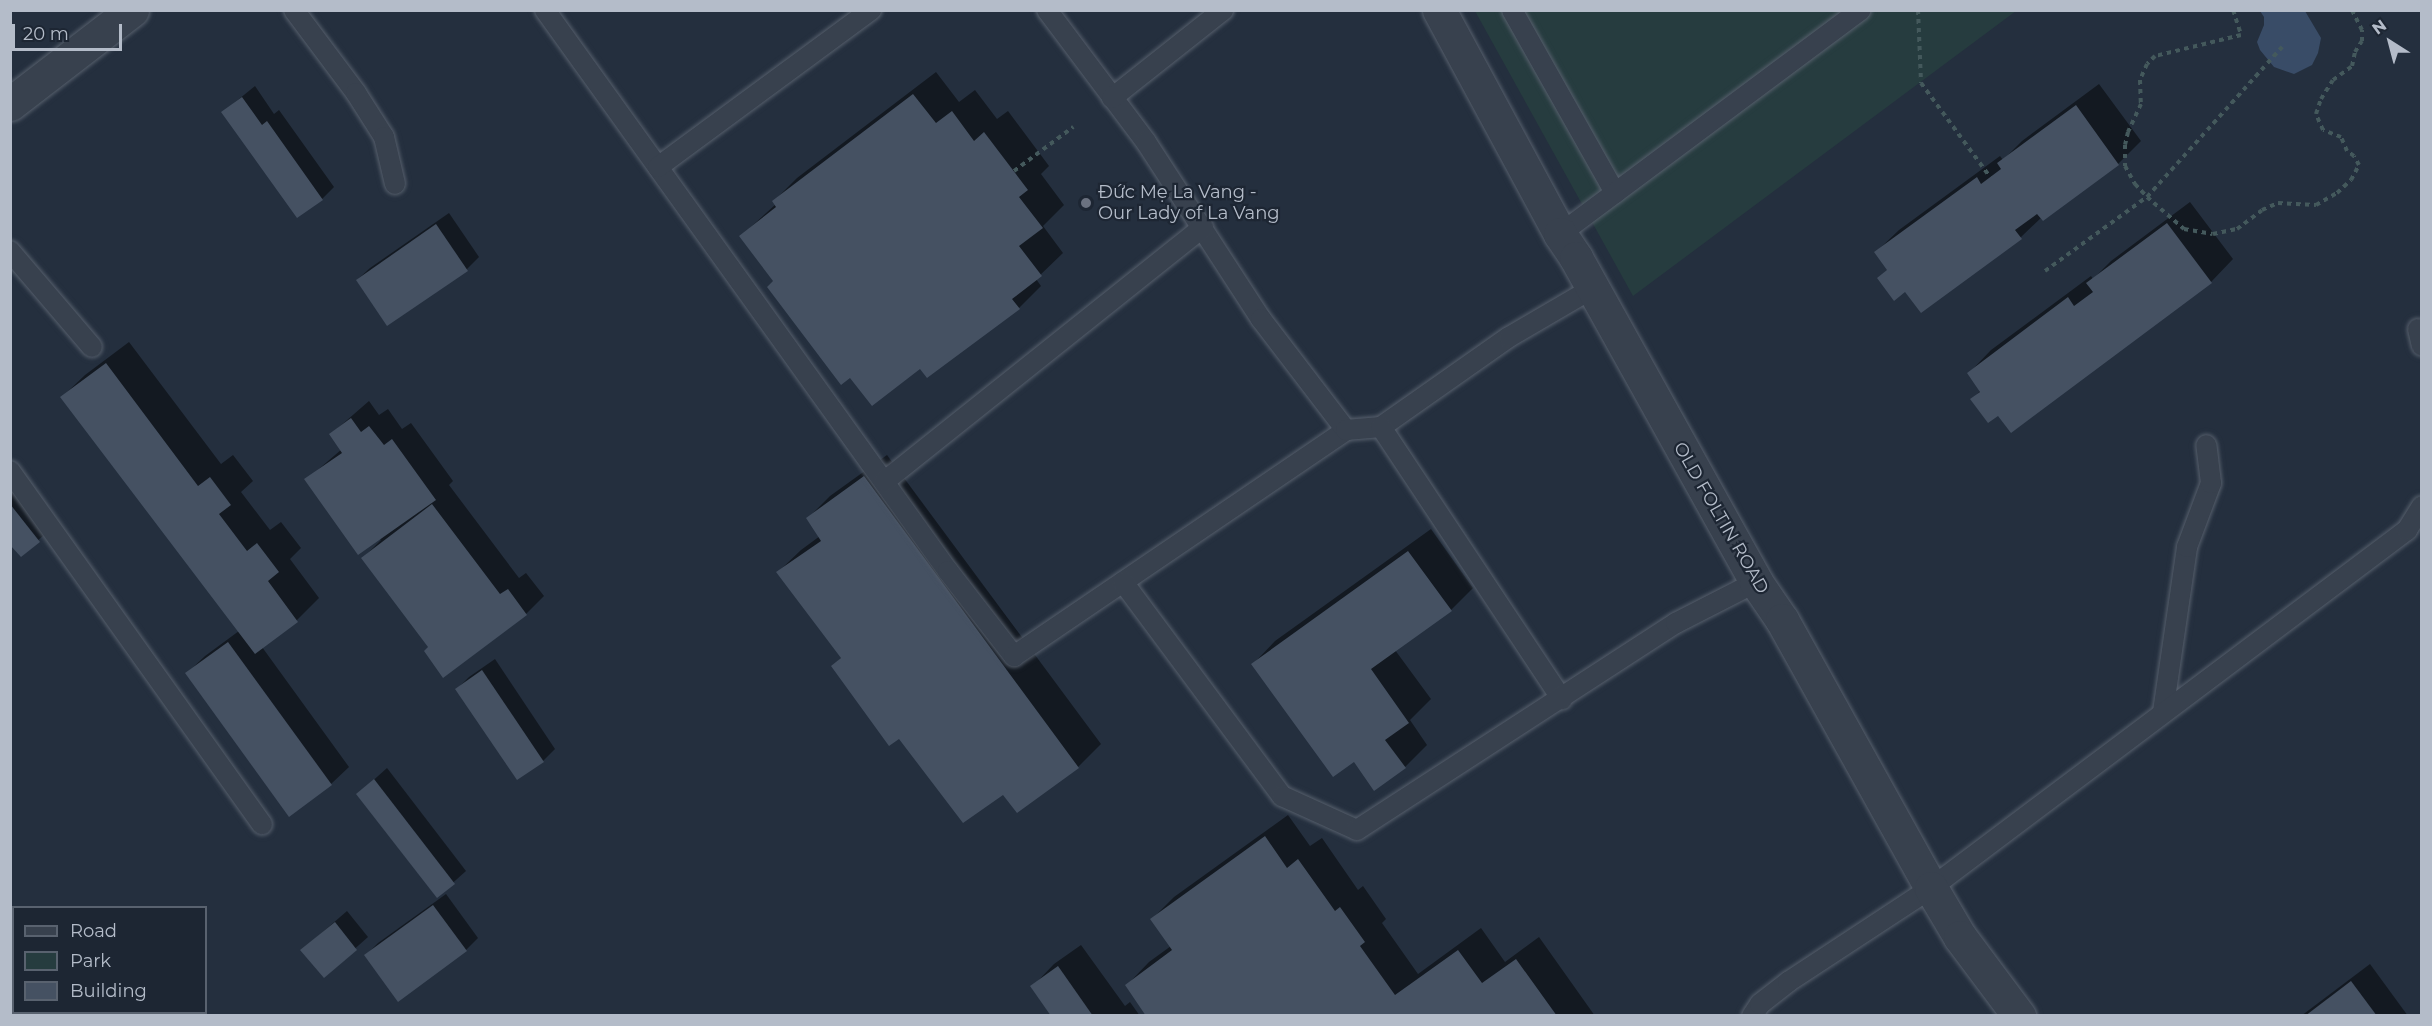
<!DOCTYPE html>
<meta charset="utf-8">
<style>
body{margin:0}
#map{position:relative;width:2432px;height:1026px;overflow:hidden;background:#242f3e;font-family:Montserrat,sans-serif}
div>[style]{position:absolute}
.green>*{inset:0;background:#263c3f}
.water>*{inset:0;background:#394c67}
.shadow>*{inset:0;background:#0007}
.building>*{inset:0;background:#455162}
.path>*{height:4px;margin-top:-2px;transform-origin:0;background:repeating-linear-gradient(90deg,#44595c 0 4.5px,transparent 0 9px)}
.roads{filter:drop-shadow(0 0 2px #565f6c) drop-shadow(0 0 2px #565f6c)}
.service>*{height:20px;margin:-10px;padding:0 10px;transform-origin:10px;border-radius:10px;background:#38414e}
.tertiary>*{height:33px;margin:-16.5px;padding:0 16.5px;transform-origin:16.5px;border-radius:16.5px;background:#38414e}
.dots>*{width:16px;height:16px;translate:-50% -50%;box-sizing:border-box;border:3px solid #1d2633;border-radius:50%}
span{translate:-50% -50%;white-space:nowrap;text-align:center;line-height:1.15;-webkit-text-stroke:4.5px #1d2633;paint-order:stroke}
.poi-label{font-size:18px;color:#b4bcc9}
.left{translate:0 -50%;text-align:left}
.street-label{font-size:18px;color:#b4bcc9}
.frame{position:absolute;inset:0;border:12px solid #b4bcc9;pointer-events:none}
.legend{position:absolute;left:12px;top:906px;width:195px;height:108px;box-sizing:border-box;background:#1d2633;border:2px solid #59626f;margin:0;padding:8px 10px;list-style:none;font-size:18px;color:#b4bcc9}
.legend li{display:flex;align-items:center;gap:12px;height:30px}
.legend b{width:30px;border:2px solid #59626f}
.north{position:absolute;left:2360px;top:12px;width:60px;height:60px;-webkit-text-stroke:4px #1d2633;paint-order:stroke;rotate:324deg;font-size:16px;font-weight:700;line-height:24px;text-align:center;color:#b4bcc9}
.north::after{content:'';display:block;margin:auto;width:21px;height:27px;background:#b4bcc9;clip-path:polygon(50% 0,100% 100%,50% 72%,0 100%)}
.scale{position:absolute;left:12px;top:24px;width:110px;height:27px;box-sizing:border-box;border:3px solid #b4bcc9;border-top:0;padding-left:8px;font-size:18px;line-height:21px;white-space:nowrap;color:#b4bcc9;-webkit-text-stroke:4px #1d2633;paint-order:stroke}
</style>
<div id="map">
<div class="green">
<i style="clip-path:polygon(1475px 11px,2016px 11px,1633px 296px)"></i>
</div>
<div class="water">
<i style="clip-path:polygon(2260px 11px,2305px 11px,2321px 38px,2318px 53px,2312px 65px,2294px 74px,2274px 67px,2260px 50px,2257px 42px,2264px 25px,2264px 17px)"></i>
</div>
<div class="shadow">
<i style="clip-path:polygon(936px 72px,959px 102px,975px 90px,997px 119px,1008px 111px,1049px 166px,1041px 174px,1064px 205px,1043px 226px,1063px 253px,1036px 279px,1041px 286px,1019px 308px,921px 366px,741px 236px,776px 204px,774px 201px,797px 178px)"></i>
<i style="clip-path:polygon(2099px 84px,2141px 141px,2118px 164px,2043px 219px,2042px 217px,2021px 237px,1921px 311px,1876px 252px,1899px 230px,2000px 156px,2003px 160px,2022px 141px)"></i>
<i style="clip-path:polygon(255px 86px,274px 114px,279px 110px,334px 187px,322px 199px,223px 112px)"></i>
<i style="clip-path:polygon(2190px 202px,2233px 259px,2211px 282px,1998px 414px,1972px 400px,1981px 390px,1969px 373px,1991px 350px,2091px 276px,2093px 279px,2111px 261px)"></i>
<i style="clip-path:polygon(449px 213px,479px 257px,467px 269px,388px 324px,357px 280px,370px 268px)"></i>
<i style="clip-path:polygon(129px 342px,221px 464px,233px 455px,253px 481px,241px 492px,270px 530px,281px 522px,301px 548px,290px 559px,319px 598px,297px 620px,262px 647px,349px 767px,331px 784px,187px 673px,205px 656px,239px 631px,62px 397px,85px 375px)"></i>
<i style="clip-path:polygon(369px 401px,379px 415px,388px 409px,402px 429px,411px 423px,453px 481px,449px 485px,519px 578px,526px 573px,544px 596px,526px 614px,443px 675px,430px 647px,363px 558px,381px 540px,306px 480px,342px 449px,331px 434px)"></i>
<i style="clip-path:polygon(887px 455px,1101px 744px,1078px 767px,1017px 811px,1004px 793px,899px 737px,833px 666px,842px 657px,778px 572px,801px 550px,820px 536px,807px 519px,830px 496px)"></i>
<i style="clip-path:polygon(10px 477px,51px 529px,21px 555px,10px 542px)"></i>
<i style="clip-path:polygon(1431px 529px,1473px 588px,1451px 610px,1395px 650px,1431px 699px,1410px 720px,1427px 745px,1405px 767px,1354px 760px,1253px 664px,1275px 641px)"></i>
<i style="clip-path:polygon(495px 659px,555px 749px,543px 761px,457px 689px,469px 677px)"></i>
<i style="clip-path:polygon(387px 768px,466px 871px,438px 896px,358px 794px)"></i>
<i style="clip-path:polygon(1288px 815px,1310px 846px,1322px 838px,1358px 890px,1363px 886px,1386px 919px,1382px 923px,1418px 974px,1481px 928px,1505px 962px,1539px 937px,1595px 1016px,1148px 1016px,1127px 985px,1149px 962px,1171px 946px,1152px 919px,1174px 897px)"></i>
<i style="clip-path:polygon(446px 894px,478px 938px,466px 950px,366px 955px,378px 943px)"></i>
<i style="clip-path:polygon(347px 911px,368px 937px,324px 976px,302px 950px)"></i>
<i style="clip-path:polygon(1081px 945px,1125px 1006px,1130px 1002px,1140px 1016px,1053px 1016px,1032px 987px,1054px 964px)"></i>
<i style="clip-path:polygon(2370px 964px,2408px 1016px,2301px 1016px)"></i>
</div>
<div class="building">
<i style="clip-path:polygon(913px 94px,936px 123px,952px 111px,974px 141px,984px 132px,1028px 190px,1019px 197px,1043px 228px,1019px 246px,1042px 276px,1012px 299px,1020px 309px,927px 378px,920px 369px,872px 406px,850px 378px,841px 385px,767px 287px,773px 281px,739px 236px,776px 207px,772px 201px)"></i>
<i style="clip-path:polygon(242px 97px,262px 125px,267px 121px,323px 200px,297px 218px,221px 112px)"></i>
<i style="clip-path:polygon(2076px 105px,2119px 165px,2043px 221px,2037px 214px,2015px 230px,2022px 239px,1921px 313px,1905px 292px,1894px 301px,1877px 278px,1887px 270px,1874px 252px,1977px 177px,1981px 184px,2001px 169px,1997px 163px)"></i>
<i style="clip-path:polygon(2167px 223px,2212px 283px,2011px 433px,1998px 416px,1988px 423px,1970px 399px,1980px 392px,1967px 373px,2068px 297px,2074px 306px,2093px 292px,2086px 283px)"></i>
<i style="clip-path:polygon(436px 224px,468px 271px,387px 326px,356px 280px)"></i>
<i style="clip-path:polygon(106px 363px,198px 486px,210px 477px,231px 505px,219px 514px,247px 551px,257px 543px,279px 572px,268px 581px,298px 622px,255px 654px,60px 397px)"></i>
<i style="clip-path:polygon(351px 418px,361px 432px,369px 426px,384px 445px,392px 439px,436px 500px,358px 555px,304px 479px,342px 453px,329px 434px)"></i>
<i style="clip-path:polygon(864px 476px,1079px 768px,1017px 813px,1003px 795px,963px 823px,899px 739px,889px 746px,831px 666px,841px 658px,776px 572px,821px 541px,806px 518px)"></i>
<i style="clip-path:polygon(10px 504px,40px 542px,21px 557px,10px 545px)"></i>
<i style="clip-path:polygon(432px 504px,500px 594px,508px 589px,527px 615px,443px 678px,424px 651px,428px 647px,361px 558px)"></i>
<i style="clip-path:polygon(1408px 551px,1452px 611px,1371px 669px,1409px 723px,1385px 740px,1406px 768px,1374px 791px,1354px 762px,1333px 777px,1251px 664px)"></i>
<i style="clip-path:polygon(228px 642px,332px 785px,289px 817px,185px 673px)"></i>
<i style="clip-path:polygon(482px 670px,544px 762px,517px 780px,455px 689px)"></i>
<i style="clip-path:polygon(374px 779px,455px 884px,437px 898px,356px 794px)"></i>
<i style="clip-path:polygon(1265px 836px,1287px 868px,1298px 859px,1335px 911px,1340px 907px,1365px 942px,1360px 946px,1395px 995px,1458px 950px,1482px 983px,1516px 959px,1557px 1016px,1146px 1016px,1125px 985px,1172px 950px,1150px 919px)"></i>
<i style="clip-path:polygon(433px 905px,467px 951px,398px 1002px,364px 955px)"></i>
<i style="clip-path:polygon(335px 922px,357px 950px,324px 978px,300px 950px)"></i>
<i style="clip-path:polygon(1058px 966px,1093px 1016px,1051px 1016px,1030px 986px)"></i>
<i style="clip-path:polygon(2351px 981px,2377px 1016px,2305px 1016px)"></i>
</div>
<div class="path">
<i style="left:1918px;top:10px;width:73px;rotate:87.6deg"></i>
<i style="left:1921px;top:83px;width:117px;rotate:53.7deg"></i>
<i style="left:2233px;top:10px;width:26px;rotate:72deg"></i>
<i style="left:2241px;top:35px;width:89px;rotate:166.3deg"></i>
<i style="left:2155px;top:56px;width:11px;rotate:135deg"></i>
<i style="left:2147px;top:64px;width:17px;rotate:114deg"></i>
<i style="left:2140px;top:80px;width:24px;rotate:88deg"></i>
<i style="left:2141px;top:104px;width:31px;rotate:115deg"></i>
<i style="left:2128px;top:132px;width:13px;rotate:103deg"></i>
<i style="left:2125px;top:145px;width:21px;rotate:90deg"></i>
<i style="left:2125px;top:166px;width:21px;rotate:61deg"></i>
<i style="left:2135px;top:184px;width:18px;rotate:47deg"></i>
<i style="left:2147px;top:197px;width:49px;rotate:40.9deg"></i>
<i style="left:2184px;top:229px;width:29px;rotate:10deg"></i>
<i style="left:2213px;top:234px;width:25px;rotate:-12deg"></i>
<i style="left:2237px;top:229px;width:31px;rotate:-37deg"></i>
<i style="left:2262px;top:210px;width:17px;rotate:-24deg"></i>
<i style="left:2278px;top:203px;width:38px;rotate:3deg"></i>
<i style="left:2316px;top:205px;width:24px;rotate:-30deg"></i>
<i style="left:2337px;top:193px;width:19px;rotate:-43deg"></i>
<i style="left:2351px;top:180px;width:17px;rotate:-62deg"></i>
<i style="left:2359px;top:165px;width:10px;rotate:-119deg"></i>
<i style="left:2354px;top:156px;width:9px;rotate:-144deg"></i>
<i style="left:2347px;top:151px;width:15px;rotate:-113deg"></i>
<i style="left:2341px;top:137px;width:19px;rotate:-159deg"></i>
<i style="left:2323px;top:130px;width:17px;rotate:-114deg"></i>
<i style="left:2316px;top:114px;width:16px;rotate:-72deg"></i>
<i style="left:2321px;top:99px;width:22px;rotate:-58deg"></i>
<i style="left:2333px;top:80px;width:24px;rotate:-36deg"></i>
<i style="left:2352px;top:66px;width:14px;rotate:-78deg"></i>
<i style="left:2355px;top:52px;width:13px;rotate:-58deg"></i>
<i style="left:2362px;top:41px;width:11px;rotate:-90deg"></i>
<i style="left:2362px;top:30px;width:22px;rotate:-117deg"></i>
<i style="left:1014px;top:171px;width:74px;rotate:-36.7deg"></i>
<i style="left:2045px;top:271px;width:126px;rotate:-36deg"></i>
<i style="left:2147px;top:197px;width:202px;rotate:-48deg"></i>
</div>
<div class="roads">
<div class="service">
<i style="left:294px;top:10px;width:104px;rotate:53.2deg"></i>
<i style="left:356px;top:93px;width:52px;rotate:57.5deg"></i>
<i style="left:384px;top:137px;width:48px;rotate:76.8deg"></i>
<i style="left:545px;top:10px;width:691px;rotate:54.31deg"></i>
<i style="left:948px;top:571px;width:108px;rotate:52.2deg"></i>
<i style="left:1014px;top:656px;width:402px;rotate:-34.2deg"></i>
<i style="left:1047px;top:10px;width:165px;rotate:53.1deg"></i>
<i style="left:1146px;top:142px;width:211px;rotate:57deg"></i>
<i style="left:1261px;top:319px;width:140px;rotate:52.6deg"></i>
<i style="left:1346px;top:430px;width:35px;rotate:-5deg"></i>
<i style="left:1381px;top:427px;width:156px;rotate:-35.1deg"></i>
<i style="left:1509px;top:337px;width:97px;rotate:-30.3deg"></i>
<i style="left:1512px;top:10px;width:210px;rotate:60.6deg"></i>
<i style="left:1112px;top:98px;width:142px;rotate:-38.4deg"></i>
<i style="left:658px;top:167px;width:265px;rotate:-36.4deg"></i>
<i style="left:1560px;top:234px;width:375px;rotate:-36.7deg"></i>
<i style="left:10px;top:251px;width:126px;rotate:49.5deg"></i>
<i style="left:2418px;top:329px;width:17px;rotate:77deg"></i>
<i style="left:1381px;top:427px;width:327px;rotate:56.4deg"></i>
<i style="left:10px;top:471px;width:434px;rotate:54.5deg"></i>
<i style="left:885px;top:481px;width:407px;rotate:-38.6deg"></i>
<i style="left:1123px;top:582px;width:267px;rotate:53.4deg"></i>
<i style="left:1282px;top:796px;width:82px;rotate:24.4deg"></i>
<i style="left:1357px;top:830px;width:380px;rotate:-33deg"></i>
<i style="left:1676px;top:623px;width:90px;rotate:-27.1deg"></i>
<i style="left:2163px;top:712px;width:167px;rotate:-81.7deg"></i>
<i style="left:2187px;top:547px;width:68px;rotate:-69.4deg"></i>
<i style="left:2211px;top:483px;width:38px;rotate:-97deg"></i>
<i style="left:1752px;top:1016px;width:14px;rotate:-56deg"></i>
<i style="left:1760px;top:1004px;width:36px;rotate:-38deg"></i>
<i style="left:1788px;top:982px;width:171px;rotate:-33.3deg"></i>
<i style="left:1931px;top:888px;width:596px;rotate:-36.95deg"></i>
<i style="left:2407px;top:530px;width:28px;rotate:-58deg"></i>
</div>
<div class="tertiary">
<i style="left:1439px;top:10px;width:255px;rotate:61.6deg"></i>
<i style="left:1560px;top:234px;width:29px;rotate:56deg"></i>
<i style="left:1576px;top:258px;width:371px;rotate:60.9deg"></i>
<i style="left:1756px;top:582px;width:46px;rotate:55.6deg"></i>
<i style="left:1782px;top:620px;width:307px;rotate:60.9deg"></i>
<i style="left:1931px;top:888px;width:57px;rotate:59.4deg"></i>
<i style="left:1960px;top:937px;width:99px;rotate:53.2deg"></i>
<i style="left:10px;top:104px;width:154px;rotate:-37.6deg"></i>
</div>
</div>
<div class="dots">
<i style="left:1086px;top:203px;background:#6b7280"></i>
</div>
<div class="poi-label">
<span class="left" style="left:1098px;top:203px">Đức Mẹ La Vang -<br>Our Lady of La Vang</span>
</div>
<div class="street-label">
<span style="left:1721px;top:518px;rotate:60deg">OLD FOLTIN ROAD</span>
</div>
<div class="frame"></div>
<ul class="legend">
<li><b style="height:8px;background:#38414e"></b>Road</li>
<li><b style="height:16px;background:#263c3f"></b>Park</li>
<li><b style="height:16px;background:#455162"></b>Building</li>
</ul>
<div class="north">N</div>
<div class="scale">20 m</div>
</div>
